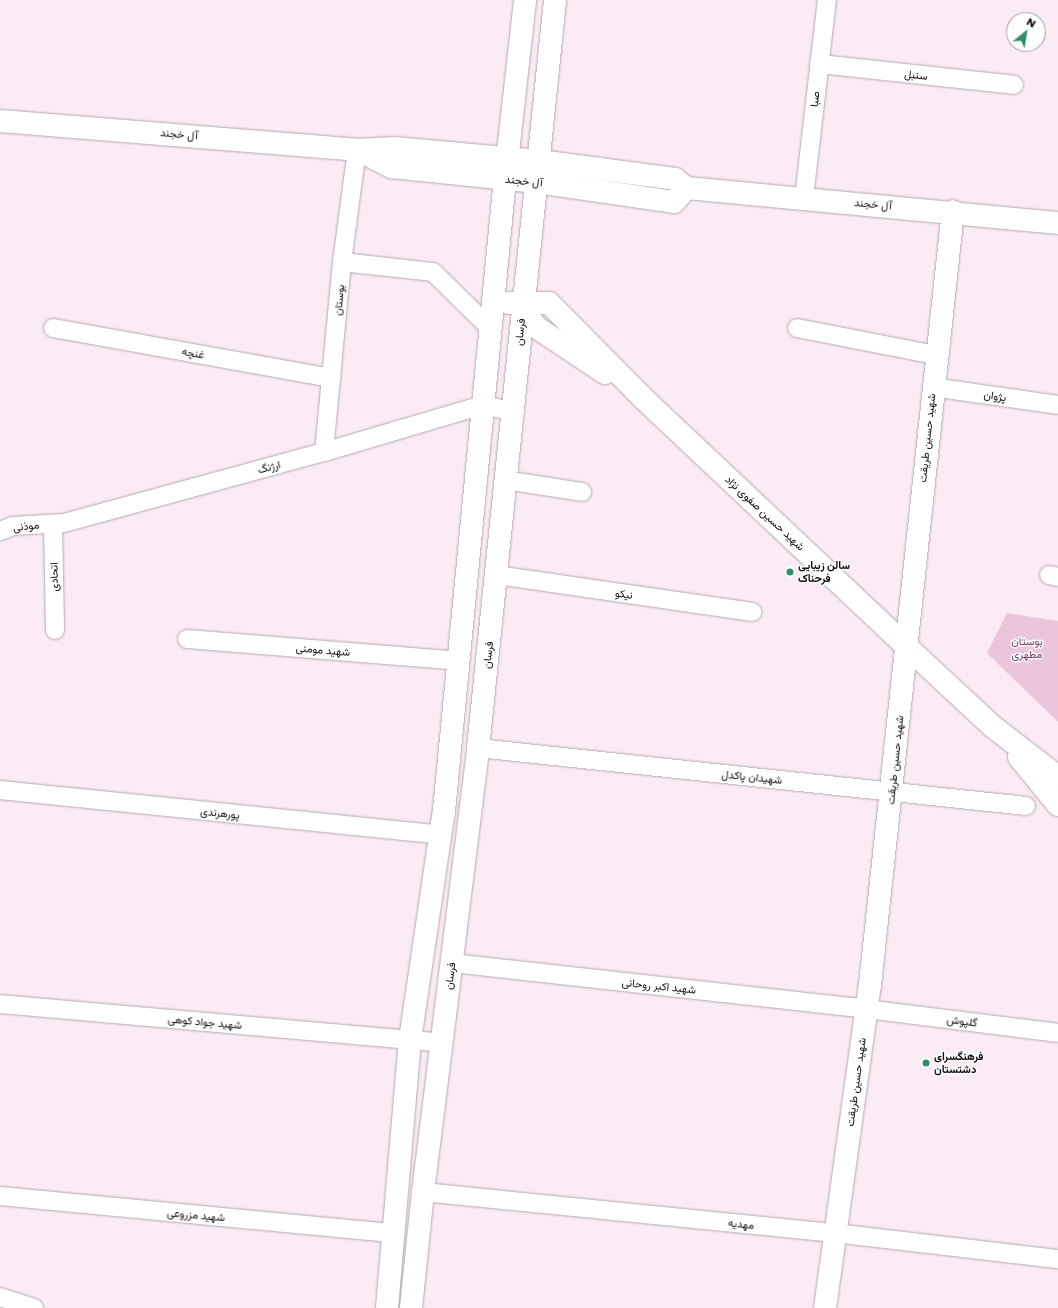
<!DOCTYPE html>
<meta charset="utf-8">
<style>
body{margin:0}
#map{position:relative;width:1058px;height:1308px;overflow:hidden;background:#faebf4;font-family:Poppins,Vazirmatn,sans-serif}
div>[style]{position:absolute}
.green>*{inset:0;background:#eac5db}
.roads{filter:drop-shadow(0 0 1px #b6a8b0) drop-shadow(0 0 1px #b6a8b0)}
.street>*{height:18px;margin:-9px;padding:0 9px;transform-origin:9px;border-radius:9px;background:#fff}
.secondary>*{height:22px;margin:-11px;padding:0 11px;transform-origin:11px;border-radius:11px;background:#fff}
.dots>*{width:11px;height:11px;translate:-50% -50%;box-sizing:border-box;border:2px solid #fefefe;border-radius:50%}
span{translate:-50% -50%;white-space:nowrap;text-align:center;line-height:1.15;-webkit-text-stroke:3px #fefefe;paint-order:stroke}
.street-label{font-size:11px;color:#110c0f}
.poi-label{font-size:11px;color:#110c0f;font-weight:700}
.left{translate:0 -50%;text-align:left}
.park-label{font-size:11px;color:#75335f}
.north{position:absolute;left:1006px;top:12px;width:40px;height:40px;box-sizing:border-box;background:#fefefe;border:1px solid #9f9d9e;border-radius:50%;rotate:30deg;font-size:11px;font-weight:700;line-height:16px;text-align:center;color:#110c0f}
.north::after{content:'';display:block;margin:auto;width:14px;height:18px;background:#308f68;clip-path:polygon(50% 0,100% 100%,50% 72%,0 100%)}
</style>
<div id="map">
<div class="green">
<i style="clip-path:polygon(1007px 613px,1058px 621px,1058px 722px,987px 653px)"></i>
</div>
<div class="roads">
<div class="street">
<i style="left:819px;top:64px;width:196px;rotate:6.1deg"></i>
<i style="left:804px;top:198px;width:199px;rotate:-83.4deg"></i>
<i style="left:342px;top:262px;width:92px;rotate:6.3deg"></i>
<i style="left:433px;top:272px;width:81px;rotate:44.5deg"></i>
<i style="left:53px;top:328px;width:283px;rotate:10.2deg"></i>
<i style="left:797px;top:328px;width:142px;rotate:11deg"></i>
<i style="left:932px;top:387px;width:127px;rotate:8.1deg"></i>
<i style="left:324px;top:452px;width:191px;rotate:-84.6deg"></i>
<i style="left:342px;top:262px;width:113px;rotate:-82.4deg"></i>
<i style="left:505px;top:480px;width:78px;rotate:8.9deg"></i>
<i style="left:53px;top:524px;width:106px;rotate:88.9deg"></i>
<i style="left:0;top:531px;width:14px;rotate:-21deg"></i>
<i style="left:13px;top:526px;width:51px;rotate:-3.4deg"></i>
<i style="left:64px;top:523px;width:270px;rotate:-15.3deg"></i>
<i style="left:324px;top:452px;width:166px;rotate:-16.5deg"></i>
<i style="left:483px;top:405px;width:30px;rotate:12deg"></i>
<i style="left:496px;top:575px;width:259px;rotate:8.2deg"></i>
<i style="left:1049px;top:575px;width:9px;rotate:13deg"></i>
<i style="left:187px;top:639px;width:272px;rotate:4.6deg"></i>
<i style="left:478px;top:748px;width:551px;rotate:6.04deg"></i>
<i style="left:0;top:790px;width:442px;rotate:5.8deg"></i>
<i style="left:452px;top:963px;width:417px;rotate:6.3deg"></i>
<i style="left:866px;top:1009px;width:193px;rotate:7.1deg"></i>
<i style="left:0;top:1004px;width:444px;rotate:5deg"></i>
<i style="left:423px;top:1192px;width:414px;rotate:5.7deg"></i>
<i style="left:835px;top:1233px;width:225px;rotate:6.7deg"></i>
<i style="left:0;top:1196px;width:395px;rotate:5.4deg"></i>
<i style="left:0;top:1297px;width:36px;rotate:18deg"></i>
</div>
<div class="secondary">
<i style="left:0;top:121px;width:358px;rotate:4.6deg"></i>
<i style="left:357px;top:150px;width:37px;rotate:-3deg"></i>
<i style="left:394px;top:148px;width:146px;rotate:5.1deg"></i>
<i style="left:539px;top:161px;width:137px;rotate:7.5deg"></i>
<i style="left:675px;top:179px;width:15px;rotate:37deg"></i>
<i style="left:687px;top:188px;width:373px;rotate:5.4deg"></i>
<i style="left:360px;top:151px;width:36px;rotate:27deg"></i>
<i style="left:392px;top:167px;width:146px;rotate:5.9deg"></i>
<i style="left:537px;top:182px;width:138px;rotate:8.3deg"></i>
<i style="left:674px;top:202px;width:19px;rotate:-47deg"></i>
<i style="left:509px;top:303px;width:40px"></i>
<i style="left:549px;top:303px;width:135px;rotate:45.3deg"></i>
<i style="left:644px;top:399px;width:360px;rotate:43.3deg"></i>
<i style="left:906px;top:646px;width:117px;rotate:42.9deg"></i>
<i style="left:992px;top:726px;width:83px;rotate:37.7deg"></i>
<i style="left:522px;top:305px;width:26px;rotate:58deg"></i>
<i style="left:536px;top:327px;width:83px;rotate:33.7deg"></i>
<i style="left:1019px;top:757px;width:62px;rotate:50.9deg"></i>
<i style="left:387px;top:1308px;width:269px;rotate:-85.1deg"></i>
<i style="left:410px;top:1040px;width:232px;rotate:-81.6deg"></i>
<i style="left:444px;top:811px;width:635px;rotate:-84.49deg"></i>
<i style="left:505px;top:179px;width:180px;rotate:-83.6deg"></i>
<i style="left:411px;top:1308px;width:117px;rotate:-84.1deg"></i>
<i style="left:423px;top:1192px;width:447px;rotate:-82.9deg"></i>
<i style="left:478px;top:748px;width:752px;rotate:-84.12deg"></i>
<i style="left:825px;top:1308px;width:326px;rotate:-82.1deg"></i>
<i style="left:870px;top:985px;width:778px;rotate:-83.88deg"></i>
</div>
</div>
<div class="dots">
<i style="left:790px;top:572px;background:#308f68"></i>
<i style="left:926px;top:1063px;background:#308f68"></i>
</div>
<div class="street-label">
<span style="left:916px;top:75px;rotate:6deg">سنبل</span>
<span style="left:815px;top:99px;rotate:-84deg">صبا</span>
<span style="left:179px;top:134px;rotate:5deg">آل خجند</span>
<span style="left:524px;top:181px;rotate:6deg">آل خجند</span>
<span style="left:873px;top:204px;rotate:5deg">آل خجند</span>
<span style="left:339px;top:300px;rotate:-85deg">بوستان</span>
<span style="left:520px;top:332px;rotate:-85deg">فرسان</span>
<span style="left:193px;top:353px;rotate:10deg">غنچه</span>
<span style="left:995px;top:396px;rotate:8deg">پژوان</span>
<span style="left:927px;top:438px;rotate:-84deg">شهید حسین طریقت</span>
<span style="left:269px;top:467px;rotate:-15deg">ارژنگ</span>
<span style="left:765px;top:513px;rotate:43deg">شهید حسین صفوی نژاد</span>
<span style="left:26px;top:526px;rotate:-6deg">موذنی</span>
<span style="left:54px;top:577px;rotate:-91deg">اتحادی</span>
<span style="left:624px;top:594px;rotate:8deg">نیکو</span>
<span style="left:323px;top:650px;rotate:5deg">شهید مومنی</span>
<span style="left:488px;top:655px;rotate:-84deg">فرسان</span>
<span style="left:895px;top:760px;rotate:-84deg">شهید حسین طریقت</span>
<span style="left:752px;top:777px;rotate:6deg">شهیدان پاکدل</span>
<span style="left:220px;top:813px;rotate:6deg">پورهرندی</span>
<span style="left:450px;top:976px;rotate:-83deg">فرسان</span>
<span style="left:659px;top:986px;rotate:6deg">شهید اکبر روحانی</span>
<span style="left:962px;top:1021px;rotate:7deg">گلپوش</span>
<span style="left:205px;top:1022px;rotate:5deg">شهید جواد کوهی</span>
<span style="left:856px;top:1082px;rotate:-82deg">شهید حسین طریقت</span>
<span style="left:196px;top:1215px;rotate:5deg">شهید مزروعی</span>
<span style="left:741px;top:1224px;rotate:6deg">مهدیه</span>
</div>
<div class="poi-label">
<span class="left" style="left:798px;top:572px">سالن زیبایی<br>فرحناک</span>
<span class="left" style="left:934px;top:1063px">فرهنگسرای<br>دشتستان</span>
</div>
<div class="park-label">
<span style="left:1027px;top:648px">بوستان<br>مطهری</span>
</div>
<div class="north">N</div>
</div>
